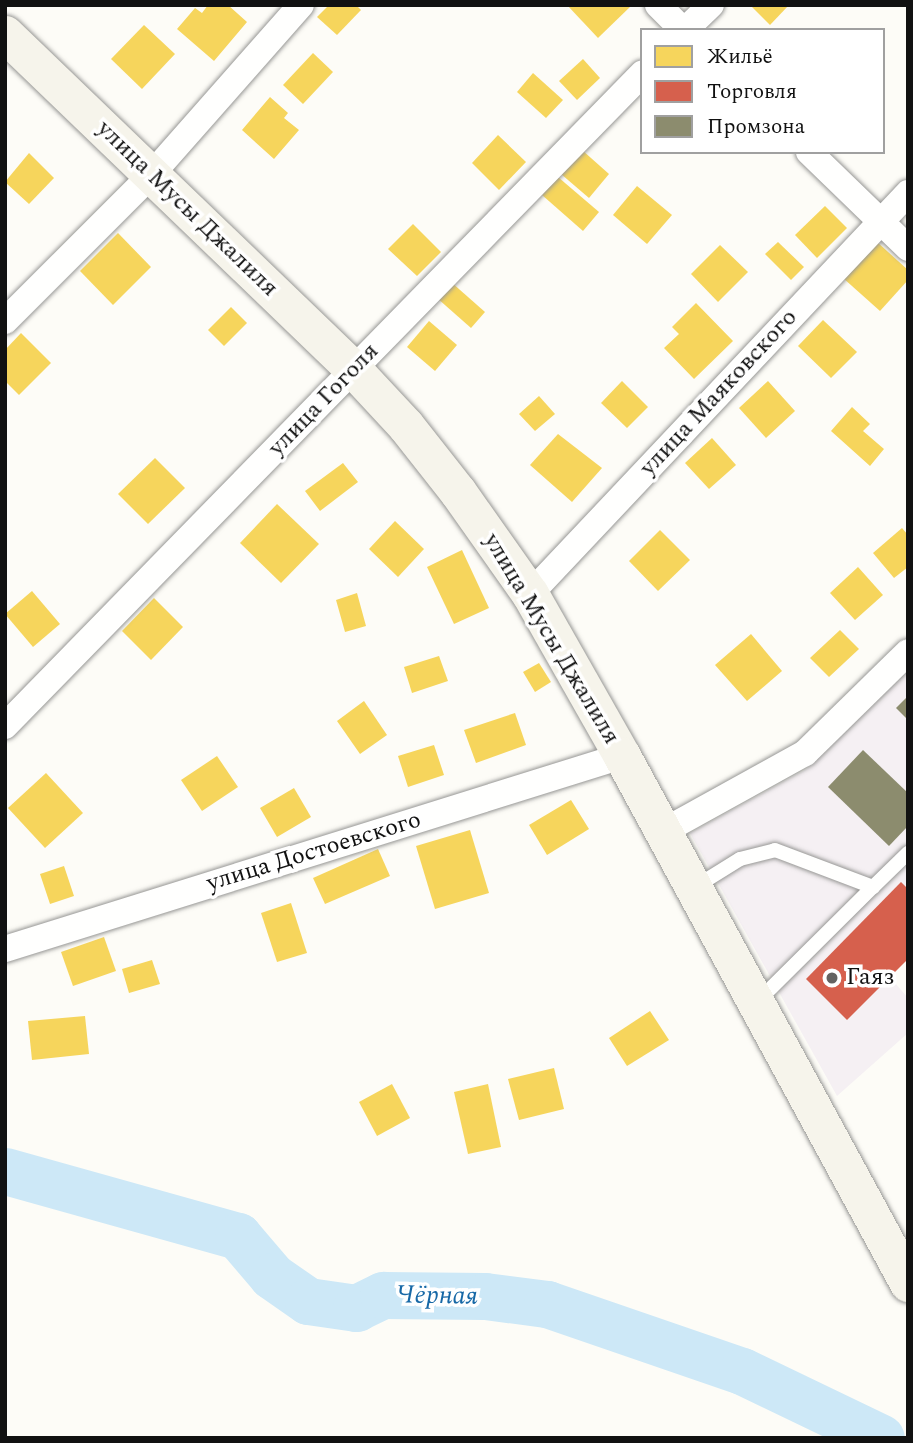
<!DOCTYPE html>
<meta charset="utf-8">
<style>
body{margin:0}
#map{position:relative;width:913px;height:1443px;overflow:hidden;background:#fdfcf7;font-family:Spectral,serif}
div>[style]{position:absolute}
.industrial>*{inset:0;background:#f5f0f3}
.homes>*{inset:0;background:#f6d55c}
.shops>*{inset:0;background:#d6604d}
.industry>*{inset:0;background:#8c8c6e}
.river>*{height:47px;margin:-23.5px;padding:0 23.5px;transform-origin:23.5px;border-radius:23.5px;background:#cde8f7}
.roads{filter:drop-shadow(0 0 2px #979795) drop-shadow(0 0 2px #979795)}
.service>*{height:14px;margin:-7px;padding:0 7px;transform-origin:7px;border-radius:7px;background:#fffffe}
.minor>*{height:26px;margin:-13px;padding:0 13px;transform-origin:13px;border-radius:13px;background:#fffffe}
.secondary>*{height:37px;margin:-18.5px;padding:0 18.5px;transform-origin:18.5px;border-radius:18.5px;background:#f6f4eb}
.dots>*{width:19px;height:19px;translate:-50% -50%;box-sizing:border-box;border:4px solid #fff;border-radius:50%}
span{translate:-50% -50%;white-space:nowrap;text-align:center;line-height:1.15;-webkit-text-stroke:7px #fff;paint-order:stroke}
.street-label{font-size:24px;color:#111}
.poi-label{font-size:24px;color:#111}
.left{translate:0 -50%;text-align:left}
.water-label{font-size:26px;color:#1768a6;font-style:italic}
.frame{position:absolute;inset:0;border:7px solid #111;pointer-events:none}
.legend{position:absolute;left:640px;top:28px;width:245px;height:126px;box-sizing:border-box;background:#fff;border:2px solid #a0a0a0;margin:0;padding:9px 12px;list-style:none;font-size:21px;color:#111}
.legend li{display:flex;align-items:center;gap:14px;height:35px}
.legend b{width:35px;border:2px solid #a0a0a0}
</style>
<div id="map">
<div class="industrial">
<i style="clip-path:polygon(908px 671px,908px 958px,889px 976px,908px 998px,908px 1033px,837px 1096px,690px 833px,807px 769px)"></i>
</div>
<div class="homes">
<i style="clip-path:polygon(208px 5px,228px 5px,247px 22px,214px 61px,177px 29px,195px 8px,202px 13px)"></i>
<i style="clip-path:polygon(329px 5px,356px 5px,361px 10px,337px 35px,317px 17px)"></i>
<i style="clip-path:polygon(567px 5px,632px 5px,598px 38px)"></i>
<i style="clip-path:polygon(750px 5px,789px 5px,770px 25px)"></i>
<i style="clip-path:polygon(144px 25px,175px 54px,142px 89px,111px 59px)"></i>
<i style="clip-path:polygon(313px 53px,333px 72px,303px 104px,283px 85px)"></i>
<i style="clip-path:polygon(583px 59px,600px 78px,577px 100px,559px 81px)"></i>
<i style="clip-path:polygon(533px 73px,563px 100px,546px 118px,517px 92px)"></i>
<i style="clip-path:polygon(270px 97px,288px 113px,284px 118px,299px 130px,274px 159px,242px 130px)"></i>
<i style="clip-path:polygon(498px 135px,526px 162px,499px 190px,472px 163px)"></i>
<i style="clip-path:polygon(582px 150px,609px 174px,589px 198px,561px 174px)"></i>
<i style="clip-path:polygon(29px 153px,54px 178px,29px 204px,5px 182px)"></i>
<i style="clip-path:polygon(558px 177px,599px 212px,583px 231px,542px 195px)"></i>
<i style="clip-path:polygon(637px 186px,672px 215px,647px 244px,613px 215px)"></i>
<i style="clip-path:polygon(825px 206px,847px 228px,817px 258px,795px 235px)"></i>
<i style="clip-path:polygon(413px 224px,441px 252px,417px 276px,388px 249px)"></i>
<i style="clip-path:polygon(118px 233px,151px 267px,113px 305px,80px 271px)"></i>
<i style="clip-path:polygon(876px 241px,908px 270px,908px 280px,880px 311px,843px 278px)"></i>
<i style="clip-path:polygon(778px 242px,804px 267px,791px 280px,765px 254px)"></i>
<i style="clip-path:polygon(720px 245px,748px 272px,718px 302px,691px 274px)"></i>
<i style="clip-path:polygon(451px 282px,485px 312px,471px 328px,437px 298px)"></i>
<i style="clip-path:polygon(696px 303px,733px 341px,694px 379px,664px 348px,679px 334px,672px 327px)"></i>
<i style="clip-path:polygon(231px 307px,247px 323px,224px 346px,208px 330px)"></i>
<i style="clip-path:polygon(823px 320px,857px 352px,831px 378px,798px 346px)"></i>
<i style="clip-path:polygon(429px 321px,457px 345px,435px 371px,407px 347px)"></i>
<i style="clip-path:polygon(21px 333px,51px 363px,19px 395px,5px 381px,5px 350px)"></i>
<i style="clip-path:polygon(622px 381px,648px 407px,627px 428px,601px 403px)"></i>
<i style="clip-path:polygon(768px 381px,795px 411px,766px 438px,739px 408px)"></i>
<i style="clip-path:polygon(539px 396px,555px 414px,535px 431px,519px 414px)"></i>
<i style="clip-path:polygon(852px 407px,870px 424px,863px 431px,884px 449px,870px 466px,831px 431px)"></i>
<i style="clip-path:polygon(558px 434px,602px 468px,572px 502px,530px 465px)"></i>
<i style="clip-path:polygon(712px 438px,736px 465px,709px 489px,685px 463px)"></i>
<i style="clip-path:polygon(155px 458px,185px 488px,148px 524px,118px 494px)"></i>
<i style="clip-path:polygon(343px 463px,358px 482px,320px 511px,305px 491px)"></i>
<i style="clip-path:polygon(277px 504px,319px 544px,281px 583px,240px 543px)"></i>
<i style="clip-path:polygon(395px 521px,424px 549px,398px 577px,369px 549px)"></i>
<i style="clip-path:polygon(902px 528px,908px 535px,908px 567px,894px 578px,873px 553px)"></i>
<i style="clip-path:polygon(660px 530px,690px 560px,658px 591px,629px 561px)"></i>
<i style="clip-path:polygon(462px 550px,489px 608px,454px 624px,427px 567px)"></i>
<i style="clip-path:polygon(858px 567px,883px 595px,855px 620px,830px 593px)"></i>
<i style="clip-path:polygon(32px 591px,60px 624px,33px 647px,5px 614px)"></i>
<i style="clip-path:polygon(357px 593px,366px 626px,345px 632px,336px 600px)"></i>
<i style="clip-path:polygon(154px 598px,183px 627px,151px 660px,122px 631px)"></i>
<i style="clip-path:polygon(840px 630px,859px 649px,829px 677px,810px 658px)"></i>
<i style="clip-path:polygon(751px 634px,782px 671px,747px 701px,715px 665px)"></i>
<i style="clip-path:polygon(439px 656px,448px 681px,412px 693px,404px 667px)"></i>
<i style="clip-path:polygon(539px 663px,551px 682px,535px 692px,523px 672px)"></i>
<i style="clip-path:polygon(364px 701px,387px 735px,360px 754px,337px 721px)"></i>
<i style="clip-path:polygon(515px 713px,526px 745px,476px 763px,464px 730px)"></i>
<i style="clip-path:polygon(434px 745px,444px 775px,408px 787px,398px 756px)"></i>
<i style="clip-path:polygon(217px 756px,238px 787px,202px 811px,181px 780px)"></i>
<i style="clip-path:polygon(46px 773px,83px 813px,45px 848px,8px 808px)"></i>
<i style="clip-path:polygon(294px 788px,311px 817px,277px 837px,260px 808px)"></i>
<i style="clip-path:polygon(571px 800px,589px 829px,547px 855px,529px 825px)"></i>
<i style="clip-path:polygon(470px 830px,489px 893px,435px 909px,416px 846px)"></i>
<i style="clip-path:polygon(378px 849px,390px 876px,325px 904px,313px 878px)"></i>
<i style="clip-path:polygon(64px 866px,74px 896px,50px 904px,40px 874px)"></i>
<i style="clip-path:polygon(291px 903px,307px 953px,277px 962px,261px 913px)"></i>
<i style="clip-path:polygon(104px 937px,116px 971px,73px 986px,61px 952px)"></i>
<i style="clip-path:polygon(152px 960px,160px 984px,129px 993px,122px 969px)"></i>
<i style="clip-path:polygon(650px 1011px,669px 1040px,627px 1066px,609px 1038px)"></i>
<i style="clip-path:polygon(85px 1016px,89px 1054px,32px 1060px,28px 1021px)"></i>
<i style="clip-path:polygon(554px 1068px,564px 1109px,519px 1120px,508px 1079px)"></i>
<i style="clip-path:polygon(392px 1084px,410px 1118px,377px 1136px,359px 1102px)"></i>
<i style="clip-path:polygon(488px 1084px,501px 1147px,468px 1154px,454px 1092px)"></i>
</div>
<div class="shops">
<i style="clip-path:polygon(901px 882px,908px 889px,908px 959px,847px 1020px,806px 979px)"></i>
</div>
<div class="industry">
<i style="clip-path:polygon(908px 696px,908px 720px,896px 708px)"></i>
<i style="clip-path:polygon(863px 750px,908px 793px,908px 826px,889px 846px,828px 787px)"></i>
</div>
<div class="river">
<i style="left:5px;top:1171px;width:242px;rotate:15.6deg"></i>
<i style="left:238px;top:1236px;width:52px;rotate:49.6deg"></i>
<i style="left:272px;top:1276px;width:44px;rotate:34.8deg"></i>
<i style="left:308px;top:1301px;width:49px;rotate:8.3deg"></i>
<i style="left:356px;top:1308px;width:30px;rotate:-26deg"></i>
<i style="left:383px;top:1295px;width:102px;rotate:0.6deg"></i>
<i style="left:485px;top:1296px;width:63px;rotate:7.4deg"></i>
<i style="left:547px;top:1304px;width:206px;rotate:19deg"></i>
<i style="left:742px;top:1371px;width:154px;rotate:25.7deg"></i>
</div>
<div class="roads">
<div class="service">
<i style="left:695px;top:887px;width:53px;rotate:-31.9deg"></i>
<i style="left:740px;top:859px;width:36px;rotate:-14deg"></i>
<i style="left:775px;top:850px;width:105px;rotate:20.7deg"></i>
<i style="left:873px;top:887px;width:49px;rotate:-44.2deg"></i>
<i style="left:757px;top:1002px;width:163px;rotate:-44.8deg"></i>
</div>
<div class="minor">
<i style="left:658px;top:5px;width:35px;rotate:45deg"></i>
<i style="left:685px;top:30px;width:36px;rotate:-44deg"></i>
<i style="left:809px;top:152px;width:138px;rotate:44.1deg"></i>
<i style="left:5px;top:321px;width:208px;rotate:-45deg"></i>
<i style="left:152px;top:174px;width:225px;rotate:-48.6deg"></i>
<i style="left:530px;top:594px;width:551px;rotate:-46.69deg"></i>
<i style="left:5px;top:726px;width:912px;rotate:-45.67deg"></i>
<i style="left:662px;top:832px;width:163px;rotate:-28.9deg"></i>
<i style="left:805px;top:753px;width:144px;rotate:-44.4deg"></i>
<i style="left:5px;top:949px;width:646px;rotate:-17.37deg"></i>
</div>
<div class="secondary">
<i style="left:5px;top:34px;width:484px;rotate:43.9deg"></i>
<i style="left:354px;top:370px;width:76px;rotate:47.1deg"></i>
<i style="left:406px;top:426px;width:84px;rotate:51.8deg"></i>
<i style="left:458px;top:492px;width:125px;rotate:54.8deg"></i>
<i style="left:530px;top:594px;width:186px;rotate:60.4deg"></i>
<i style="left:622px;top:756px;width:600px;rotate:61.51deg"></i>
</div>
</div>
<div class="dots">
<i style="left:832px;top:978px;background:#646362"></i>
</div>
<div class="street-label">
<span style="left:187px;top:209px;rotate:44deg">улица Мусы Джалиля</span>
<span style="left:719px;top:393px;rotate:-47deg">улица Маяковского</span>
<span style="left:324px;top:400px;rotate:-46deg">улица Гоголя</span>
<span style="left:551px;top:639px;rotate:59deg">улица Мусы Джалиля</span>
<span style="left:314px;top:852px;rotate:-17deg">улица Достоевского</span>
</div>
<div class="poi-label">
<span class="left" style="left:846px;top:978px">Гаяз</span>
</div>
<div class="water-label">
<span style="left:437px;top:1296px;rotate:1deg">Чёрная</span>
</div>
<div class="frame"></div>
<ul class="legend">
<li><b style="height:19px;background:#f6d55c"></b>Жильё</li>
<li><b style="height:19px;background:#d6604d"></b>Торговля</li>
<li><b style="height:19px;background:#8c8c6e"></b>Промзона</li>
</ul>
</div>
